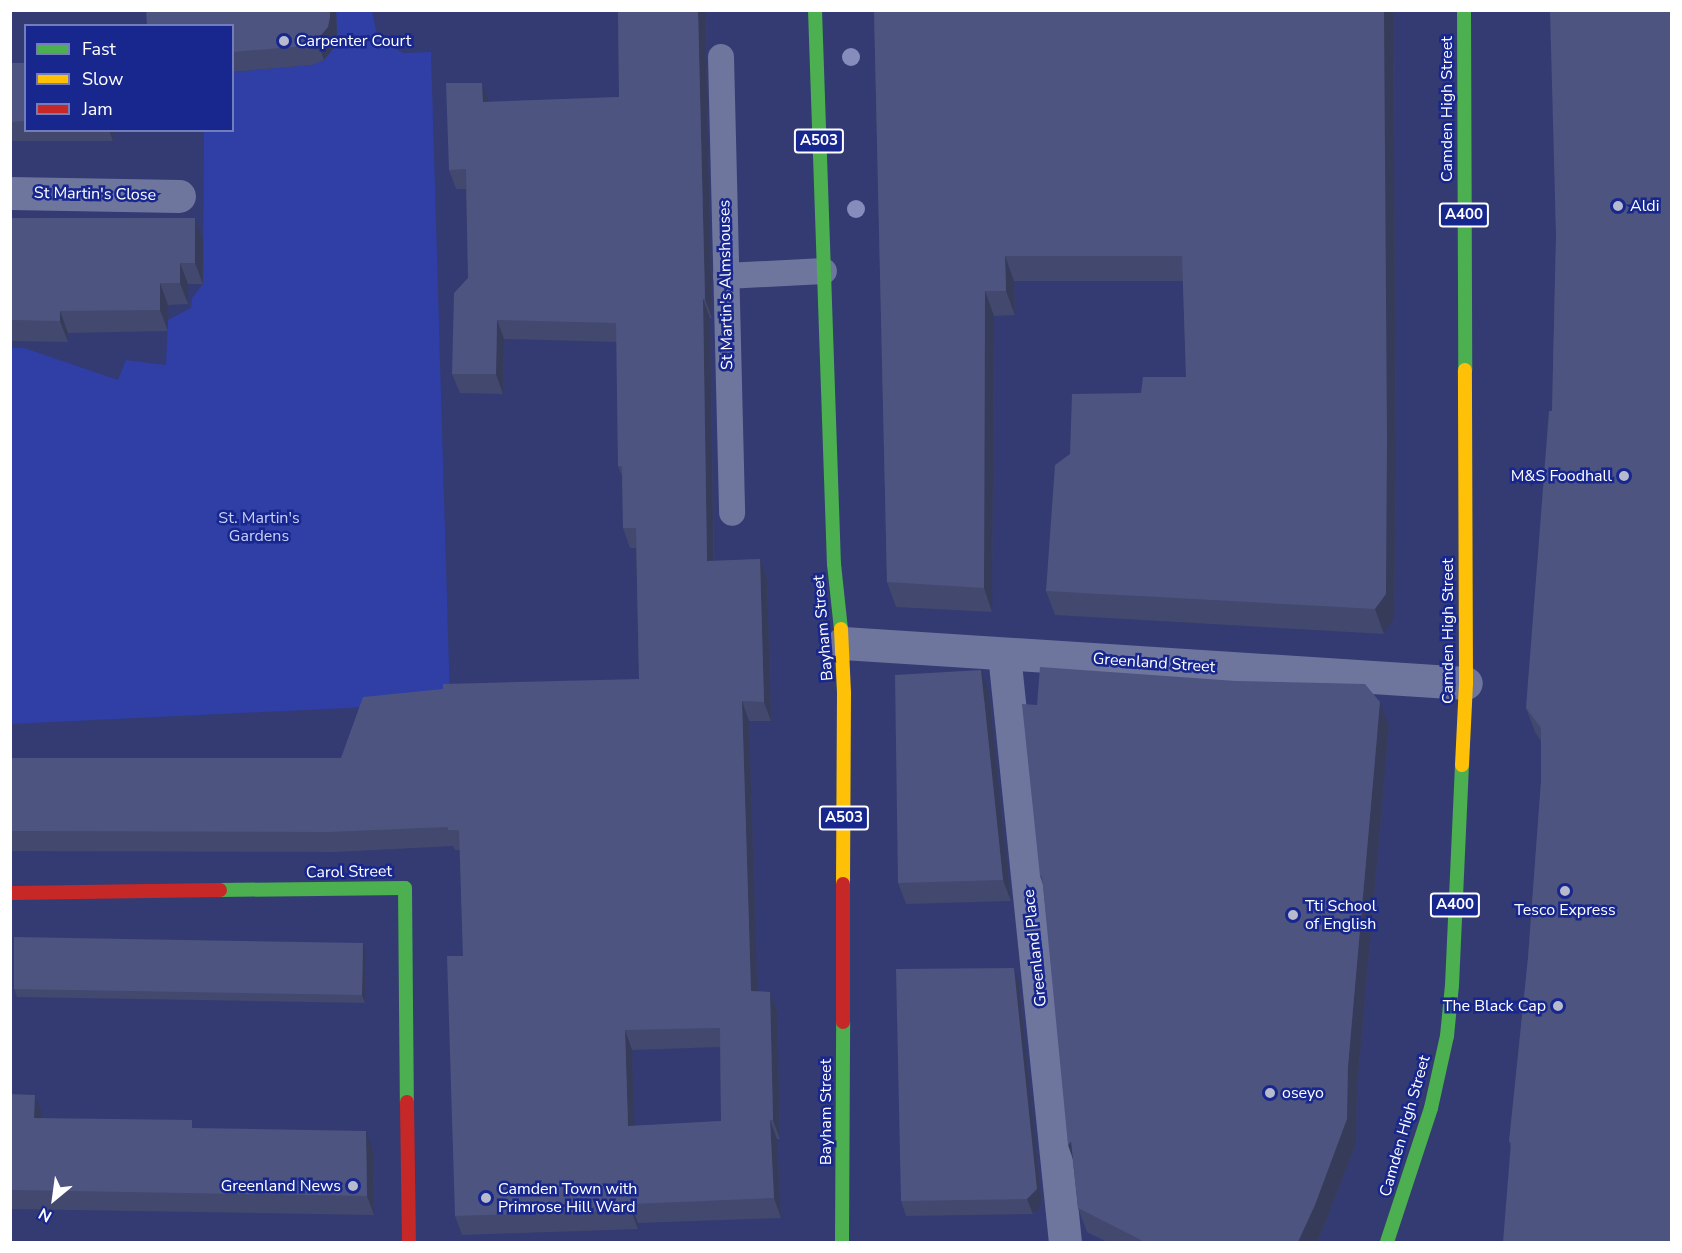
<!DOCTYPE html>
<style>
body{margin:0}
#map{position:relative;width:1682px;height:1253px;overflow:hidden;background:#333b72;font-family:"Nunito Sans",sans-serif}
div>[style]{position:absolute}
.green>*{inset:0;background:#2f3fa5}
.lane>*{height:26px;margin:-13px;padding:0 13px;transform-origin:13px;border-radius:13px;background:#6f769e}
.street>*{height:33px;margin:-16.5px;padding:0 16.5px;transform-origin:16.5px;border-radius:16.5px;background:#6f769e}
.fast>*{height:14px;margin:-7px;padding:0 7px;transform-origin:7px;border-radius:7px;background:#4caf50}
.slow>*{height:14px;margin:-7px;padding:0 7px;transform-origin:7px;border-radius:7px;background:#ffc107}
.jam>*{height:14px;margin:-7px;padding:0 7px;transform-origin:7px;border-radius:7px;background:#c62828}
.trees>*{width:18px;height:18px;margin:-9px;border-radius:50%;background:#868dbd}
.wall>*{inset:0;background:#42486e}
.shaded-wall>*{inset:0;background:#363b5a}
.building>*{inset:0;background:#4d5480}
.dots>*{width:16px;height:16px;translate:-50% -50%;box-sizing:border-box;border:3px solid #18278d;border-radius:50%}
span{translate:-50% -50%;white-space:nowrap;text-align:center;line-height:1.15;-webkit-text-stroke:5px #18278d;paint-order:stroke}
.shield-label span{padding:2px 4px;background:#18278d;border:2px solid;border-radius:4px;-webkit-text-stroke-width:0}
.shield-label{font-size:15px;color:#fff;font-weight:700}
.poi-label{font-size:16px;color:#fff}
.left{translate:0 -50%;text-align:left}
.right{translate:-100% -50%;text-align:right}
.street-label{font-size:16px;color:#fff}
.park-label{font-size:16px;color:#c9d0fa}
.frame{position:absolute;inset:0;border:12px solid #fff;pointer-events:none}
.legend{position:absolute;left:24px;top:24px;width:210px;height:108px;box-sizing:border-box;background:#18278d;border:2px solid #747dbb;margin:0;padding:8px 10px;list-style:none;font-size:18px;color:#fff}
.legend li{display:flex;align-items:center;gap:12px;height:30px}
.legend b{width:30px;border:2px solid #747dbb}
.north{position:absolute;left:24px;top:1169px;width:60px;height:60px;-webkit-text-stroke:4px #18278d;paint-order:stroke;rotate:209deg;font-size:16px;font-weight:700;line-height:24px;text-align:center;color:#fff}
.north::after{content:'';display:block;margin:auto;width:21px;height:27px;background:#fff;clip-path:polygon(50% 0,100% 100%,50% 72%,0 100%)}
</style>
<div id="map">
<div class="green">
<i style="clip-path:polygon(336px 11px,372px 11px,376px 31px,390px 47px,404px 53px,431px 52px,450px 703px,11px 724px,10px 348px,24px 348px,118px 380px,126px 360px,166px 365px,168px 320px,191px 308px,192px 298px,203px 284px,204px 131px,232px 130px,233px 72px,311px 65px,324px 60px,335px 46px,337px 37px)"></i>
</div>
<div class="lane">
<i style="left:721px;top:57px;width:456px;rotate:88.6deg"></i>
<i style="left:726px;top:276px;width:98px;rotate:-2.9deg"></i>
</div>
<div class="street">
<i style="left:10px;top:193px;width:169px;rotate:1deg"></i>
<i style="left:843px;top:643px;width:624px;rotate:3.67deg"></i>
<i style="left:1004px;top:654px;width:591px;rotate:84.08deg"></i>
</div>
<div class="fast">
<i style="left:815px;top:10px;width:554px;rotate:88.04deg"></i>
<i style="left:834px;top:564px;width:65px;rotate:83.9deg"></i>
<i style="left:1464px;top:10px;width:360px;rotate:89.8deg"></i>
<i style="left:220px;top:890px;width:185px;rotate:-0.6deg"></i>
<i style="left:405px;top:888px;width:214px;rotate:89.5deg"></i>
<i style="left:842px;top:1242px;width:220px;rotate:-89.7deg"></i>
<i style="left:1387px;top:1242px;width:141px;rotate:-71.8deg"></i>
<i style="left:1431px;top:1108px;width:74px;rotate:-77.5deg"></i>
<i style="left:1447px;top:1036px;width:51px;rotate:-84.4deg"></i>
<i style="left:1452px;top:985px;width:220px;rotate:-87.4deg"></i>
</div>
<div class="slow">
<i style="left:841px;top:629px;width:64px;rotate:87.3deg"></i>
<i style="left:844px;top:693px;width:191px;rotate:90.3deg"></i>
<i style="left:1462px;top:765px;width:82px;rotate:-87.2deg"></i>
<i style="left:1466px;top:683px;width:313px;rotate:-90.2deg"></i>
</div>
<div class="jam">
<i style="left:10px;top:893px;width:210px;rotate:-0.8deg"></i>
<i style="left:843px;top:1022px;width:138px;rotate:-90deg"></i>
<i style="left:407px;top:1102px;width:140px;rotate:89.2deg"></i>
</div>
<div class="trees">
<i style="left:851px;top:57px"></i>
<i style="left:856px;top:209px"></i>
</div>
<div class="wall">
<i style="clip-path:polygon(10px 10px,25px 10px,11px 11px,11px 63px,26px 63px,26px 130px,113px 130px,113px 141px,10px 141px)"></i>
<i style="clip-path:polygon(146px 10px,336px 10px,337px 37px,335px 46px,324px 60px,312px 65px,232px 72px,232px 26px)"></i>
<i style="clip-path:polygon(evenodd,618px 10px,705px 10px,712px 318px,710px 318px,714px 561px,760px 559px,767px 579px,771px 721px,749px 721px,757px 991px,770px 992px,777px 1011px,780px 1139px,777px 1139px,781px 1218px,638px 1223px,638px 1229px,462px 1235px,455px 1216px,463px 956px,460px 850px,455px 850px,453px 846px,336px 852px,10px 851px,10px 758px,341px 758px,639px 679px,636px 548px,630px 548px,623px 528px,622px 476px,618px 466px,617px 342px,504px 339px,503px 394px,460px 393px,452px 374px,468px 278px,466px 189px,456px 189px,449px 170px,489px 102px,619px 97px,618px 10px,720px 1047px,721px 1121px,634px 1126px,632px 1050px,720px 1047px)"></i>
<i style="clip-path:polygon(874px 10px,1393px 10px,1396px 464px,1394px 618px,1384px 634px,1055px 615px,1046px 591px,1070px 454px,1141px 393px,1186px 377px,1183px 281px,1014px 281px,1015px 315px,994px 316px,992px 612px,896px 607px,887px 582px)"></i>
<i style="clip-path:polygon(1671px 10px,1511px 1148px,1509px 1142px,1528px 958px,1541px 781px,1541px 741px,1535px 732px,1526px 708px,1552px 411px,1556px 236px,1552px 38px)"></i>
<i style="clip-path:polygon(10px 218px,195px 218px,203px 240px,203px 284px,188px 284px,188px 304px,168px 305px,168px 331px,68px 333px,68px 342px,10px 341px)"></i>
<i style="clip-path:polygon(989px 692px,1011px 901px,906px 904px,898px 883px)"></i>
<i style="clip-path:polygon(1389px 726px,1357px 1090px,1356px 1143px,1323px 1229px,1317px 1242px,1107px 1242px,1087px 1232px,1078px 1208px,1043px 885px,1040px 876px)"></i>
<i style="clip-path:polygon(366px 951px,365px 1003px,17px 997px,14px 989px)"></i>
<i style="clip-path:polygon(1019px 983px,1042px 1204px,1033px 1214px,906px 1216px,901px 1201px)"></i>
<i style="clip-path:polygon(10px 1094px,42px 1114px,42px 1118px,195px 1128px,373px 1150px,374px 1215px,10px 1209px)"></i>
</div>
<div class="shaded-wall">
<i style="clip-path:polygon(10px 10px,11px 11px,11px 82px)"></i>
<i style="clip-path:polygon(330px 10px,336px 10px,337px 37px,335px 46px,324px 60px,317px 40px)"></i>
<i style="clip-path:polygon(698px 10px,705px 10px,712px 318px,705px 299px)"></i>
<i style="clip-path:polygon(1384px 10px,1393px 10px,1396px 464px,1394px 618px,1384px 634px,1375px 609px)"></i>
<i style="clip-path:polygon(482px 83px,489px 102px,483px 102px)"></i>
<i style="clip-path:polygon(109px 130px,113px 130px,113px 141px)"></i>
<i style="clip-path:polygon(195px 218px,203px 240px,203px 284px,195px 263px)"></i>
<i style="clip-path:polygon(1005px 256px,1014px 281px,1015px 315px,1006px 291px)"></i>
<i style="clip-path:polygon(180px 263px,188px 284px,188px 304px,180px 283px)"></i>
<i style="clip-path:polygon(160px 283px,168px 305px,168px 331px,160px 310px)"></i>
<i style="clip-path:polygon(985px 291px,994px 316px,992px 612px,984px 588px)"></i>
<i style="clip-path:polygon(703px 299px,710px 318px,714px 580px,707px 561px)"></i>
<i style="clip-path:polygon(60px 311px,68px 333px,68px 342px,60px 321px)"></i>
<i style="clip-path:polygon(497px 320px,504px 339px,503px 394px,496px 374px)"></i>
<i style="clip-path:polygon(760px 559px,767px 579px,771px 721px,764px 702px)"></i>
<i style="clip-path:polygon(981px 670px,989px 692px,1011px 901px,1003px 880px)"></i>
<i style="clip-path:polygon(742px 701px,749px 721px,758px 1011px,751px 991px)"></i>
<i style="clip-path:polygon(1380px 702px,1389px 726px,1357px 1090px,1356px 1143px,1323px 1229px,1317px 1242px,1298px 1242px,1348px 1066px)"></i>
<i style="clip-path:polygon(363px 943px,366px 951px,365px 1003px,362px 995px)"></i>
<i style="clip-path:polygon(1014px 968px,1019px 983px,1042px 1204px,1033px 1214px,1027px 1199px)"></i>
<i style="clip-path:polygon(770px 992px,777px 1011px,780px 1139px,773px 1120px)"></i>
<i style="clip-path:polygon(625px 1030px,632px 1050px,635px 1146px,628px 1126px)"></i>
<i style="clip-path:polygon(35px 1095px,42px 1114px,41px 1137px,34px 1118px)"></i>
<i style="clip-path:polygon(770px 1120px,777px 1139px,781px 1218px,774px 1198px)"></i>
<i style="clip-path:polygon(366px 1131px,373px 1150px,374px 1215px,367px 1196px)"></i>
<i style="clip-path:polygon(1071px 1141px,1076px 1168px,1068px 1145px)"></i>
<i style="clip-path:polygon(631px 1204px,638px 1223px,638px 1229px,631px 1210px)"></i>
</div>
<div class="building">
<i style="clip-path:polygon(146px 10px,330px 10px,330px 17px,328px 27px,317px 40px,304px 46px,232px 52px,232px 26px,147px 26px)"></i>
<i style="clip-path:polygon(evenodd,618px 10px,698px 10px,705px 299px,703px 299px,707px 561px,760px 559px,764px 702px,742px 701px,751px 991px,770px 992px,773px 1120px,770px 1120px,774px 1198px,631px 1204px,631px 1210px,455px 1216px,447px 956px,463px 956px,459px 830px,448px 830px,448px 827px,329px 832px,10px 831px,10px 758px,341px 758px,363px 697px,443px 689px,443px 684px,639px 679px,636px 528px,623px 528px,622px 466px,618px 466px,616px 323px,497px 320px,496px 374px,452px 374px,454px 293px,468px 278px,466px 169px,449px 170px,446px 83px,482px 83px,483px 102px,619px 97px,618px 10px,720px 1028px,721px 1121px,628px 1126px,625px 1030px,720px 1028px)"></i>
<i style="clip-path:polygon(874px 10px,1384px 10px,1387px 439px,1386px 594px,1375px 609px,1046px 591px,1055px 465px,1070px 454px,1072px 394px,1141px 393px,1143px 377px,1186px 377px,1182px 256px,1005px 256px,1006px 291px,985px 291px,984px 588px,887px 582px)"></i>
<i style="clip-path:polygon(1550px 10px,1671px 10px,1671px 1242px,1503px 1242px,1511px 1142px,1509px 1142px,1528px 958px,1541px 781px,1541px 728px,1526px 708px,1549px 411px,1552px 411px,1556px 236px)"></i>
<i style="clip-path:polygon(10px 63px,26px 63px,26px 121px,10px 122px)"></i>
<i style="clip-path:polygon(10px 218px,195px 218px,195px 263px,180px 263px,180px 283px,160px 283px,160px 310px,60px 311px,60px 321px,10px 320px)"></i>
<i style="clip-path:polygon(1040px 667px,1236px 681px,1365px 684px,1380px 702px,1348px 1066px,1347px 1119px,1315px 1205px,1298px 1242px,1145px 1242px,1078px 1208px,1071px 1141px,1068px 1145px,1042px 876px,1040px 876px,1022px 704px,1037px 705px)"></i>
<i style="clip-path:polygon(981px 670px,1003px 880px,898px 883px,895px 675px)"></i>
<i style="clip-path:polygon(14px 937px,363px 943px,362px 995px,14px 989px)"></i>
<i style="clip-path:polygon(1014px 968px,1037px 1189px,1027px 1199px,901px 1201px,896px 969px)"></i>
<i style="clip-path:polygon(10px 1094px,35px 1095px,34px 1118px,192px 1120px,192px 1128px,366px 1131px,367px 1196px,10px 1190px)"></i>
</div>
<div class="dots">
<i style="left:284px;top:41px;background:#b8bace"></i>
<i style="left:1618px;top:206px;background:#b8bace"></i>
<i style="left:1624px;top:476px;background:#b8bace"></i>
<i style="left:1565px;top:891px;background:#b8bace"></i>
<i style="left:1293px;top:915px;background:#b8bace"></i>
<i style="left:1558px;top:1006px;background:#b8bace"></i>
<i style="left:1270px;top:1093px;background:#b8bace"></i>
<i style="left:353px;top:1186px;background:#b8bace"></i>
<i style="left:486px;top:1198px;background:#b8bace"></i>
</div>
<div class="shield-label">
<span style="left:819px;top:141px">A503</span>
<span style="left:1464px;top:215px">A400</span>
<span style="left:844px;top:818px">A503</span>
<span style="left:1455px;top:905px">A400</span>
</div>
<div class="poi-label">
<span class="left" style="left:296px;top:41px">Carpenter Court</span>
<span class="left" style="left:1630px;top:206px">Aldi</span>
<span class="right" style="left:1612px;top:476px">M&amp;S Foodhall</span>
<span class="left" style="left:1305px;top:915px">Tti School<br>of English</span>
<span style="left:1565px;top:910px">Tesco Express</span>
<span class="right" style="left:1546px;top:1006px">The Black Cap</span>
<span class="left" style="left:1282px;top:1093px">oseyo</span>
<span class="right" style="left:341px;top:1186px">Greenland News</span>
<span class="left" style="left:498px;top:1198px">Camden Town with<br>Primrose Hill Ward</span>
</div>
<div class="street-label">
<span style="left:1447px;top:109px;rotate:-90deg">Camden High Street</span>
<span style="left:95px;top:194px;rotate:1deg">St Martin's Close</span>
<span style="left:726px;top:285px;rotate:-91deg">St Martin's Almshouses</span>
<span style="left:823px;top:628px;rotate:-95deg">Bayham Street</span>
<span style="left:1448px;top:631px;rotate:-90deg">Camden High Street</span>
<span style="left:1154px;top:663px;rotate:4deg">Greenland Street</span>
<span style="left:349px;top:872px;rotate:-1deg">Carol Street</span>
<span style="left:1035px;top:948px;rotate:-96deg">Greenland Place</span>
<span style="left:826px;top:1112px;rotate:-90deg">Bayham Street</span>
<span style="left:1405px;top:1126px;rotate:-74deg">Camden High Street</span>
</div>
<div class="park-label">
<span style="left:259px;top:527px">St. Martin's<br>Gardens</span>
</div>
<div class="frame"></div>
<ul class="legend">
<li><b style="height:8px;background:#4caf50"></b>Fast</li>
<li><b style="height:8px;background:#ffc107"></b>Slow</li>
<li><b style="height:8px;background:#c62828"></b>Jam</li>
</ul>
<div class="north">N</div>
</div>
